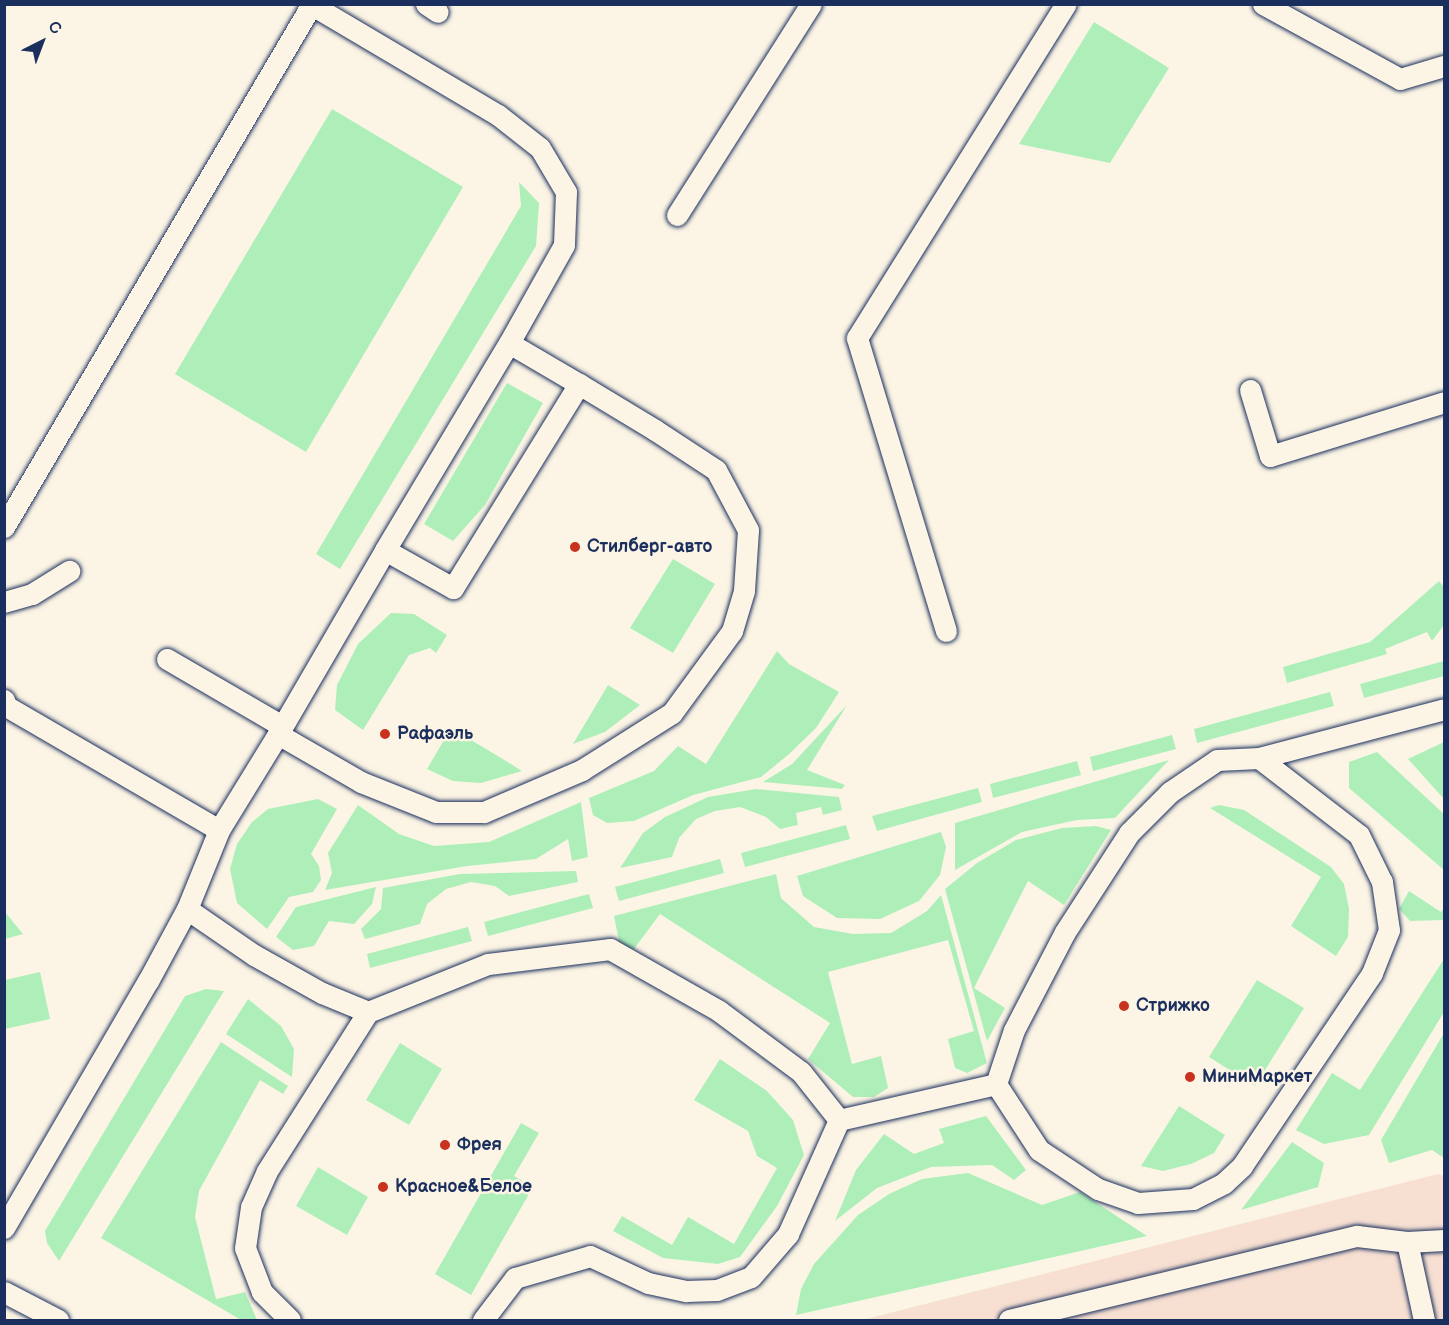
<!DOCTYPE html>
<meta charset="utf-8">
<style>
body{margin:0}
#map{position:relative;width:1449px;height:1325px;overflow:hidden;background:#fcf5e5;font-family:"Balsamiq Sans",sans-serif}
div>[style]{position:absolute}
.built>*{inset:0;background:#f7e0d2}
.green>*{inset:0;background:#aeefb9}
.roads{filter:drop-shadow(0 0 2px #1b2f5e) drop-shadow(0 0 2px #1b2f5e)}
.service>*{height:21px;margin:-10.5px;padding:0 10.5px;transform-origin:10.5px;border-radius:10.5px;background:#fcf5e5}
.dots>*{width:16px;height:16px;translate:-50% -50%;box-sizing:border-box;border:3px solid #fcf5e5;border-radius:50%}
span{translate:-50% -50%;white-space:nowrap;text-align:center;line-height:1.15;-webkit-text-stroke:5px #fcf5e5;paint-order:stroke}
.poi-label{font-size:18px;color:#1b2f5e;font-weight:700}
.left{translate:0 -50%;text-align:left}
.frame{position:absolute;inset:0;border:6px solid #1b2f5e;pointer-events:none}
.north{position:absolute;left:12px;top:12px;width:60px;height:60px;-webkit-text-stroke:4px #fcf5e5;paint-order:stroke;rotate:42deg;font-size:16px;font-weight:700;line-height:24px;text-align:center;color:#1b2f5e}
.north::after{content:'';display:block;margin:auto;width:21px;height:27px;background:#1b2f5e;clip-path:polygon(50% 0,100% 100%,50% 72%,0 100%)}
</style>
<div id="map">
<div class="built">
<i style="clip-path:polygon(1438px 1174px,1444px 1176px,1444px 1320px,862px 1320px)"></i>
</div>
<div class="green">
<i style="clip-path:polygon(1094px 22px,1169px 68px,1110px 163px,1019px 144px)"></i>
<i style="clip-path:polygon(332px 109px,463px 187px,306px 452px,175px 374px)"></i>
<i style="clip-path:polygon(519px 182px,539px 203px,536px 246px,340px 569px,316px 554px,521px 206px)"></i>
<i style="clip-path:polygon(507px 383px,543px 403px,485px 505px,453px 541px,424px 524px)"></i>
<i style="clip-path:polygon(673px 559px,715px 584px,673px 653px,630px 628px)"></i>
<i style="clip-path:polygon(1439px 581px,1444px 587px,1444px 625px,1432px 641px,1427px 632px,1385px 649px,1387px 654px,1287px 683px,1283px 667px,1370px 642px)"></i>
<i style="clip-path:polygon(391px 613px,414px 614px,447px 635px,436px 653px,430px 648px,409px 655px,363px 730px,335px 710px,337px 685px,358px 644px)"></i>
<i style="clip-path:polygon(777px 651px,789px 664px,839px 692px,816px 728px,788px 755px,761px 777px,693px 795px,634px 821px,607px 823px,593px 815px,589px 798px,654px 771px,678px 746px,706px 764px)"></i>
<i style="clip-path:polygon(1444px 661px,1444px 676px,1364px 698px,1360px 684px)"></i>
<i style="clip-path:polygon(608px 685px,640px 705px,605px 732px,573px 744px)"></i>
<i style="clip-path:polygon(1330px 692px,1334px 706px,1197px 743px,1194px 729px)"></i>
<i style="clip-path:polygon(847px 705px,807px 770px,845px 785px,842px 789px,763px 782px,792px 764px)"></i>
<i style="clip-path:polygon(451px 728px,501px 758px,522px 771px,481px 783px,453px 781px,427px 769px)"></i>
<i style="clip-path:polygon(1172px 735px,1176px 749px,1093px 771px,1090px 757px)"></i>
<i style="clip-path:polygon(1444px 742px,1444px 799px,1408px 759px)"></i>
<i style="clip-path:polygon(1377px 752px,1444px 814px,1444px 870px,1349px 788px,1349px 762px)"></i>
<i style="clip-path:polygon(1169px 760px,1115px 818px,1077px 820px,1022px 832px,955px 870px,955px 823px)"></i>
<i style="clip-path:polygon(1077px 761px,1081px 775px,993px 798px,990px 784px)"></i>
<i style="clip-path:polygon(978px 788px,982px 802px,877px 831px,872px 816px)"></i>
<i style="clip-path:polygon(756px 789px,839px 797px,842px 810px,823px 815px,821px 807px,796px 813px,798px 825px,780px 829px,766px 817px,740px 807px,715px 811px,696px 819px,679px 838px,672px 857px,620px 868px,643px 833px,665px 817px,708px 797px)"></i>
<i style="clip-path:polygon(318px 799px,337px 809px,311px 854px,319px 866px,321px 880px,313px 892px,289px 897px,267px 929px,237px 903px,230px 869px,237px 844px,252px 822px,268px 809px)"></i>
<i style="clip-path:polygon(581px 802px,588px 857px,572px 861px,568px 839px,536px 859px,467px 866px,325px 890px,332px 873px,328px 853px,358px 805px,399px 834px,434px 846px,489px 842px)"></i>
<i style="clip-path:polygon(1219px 805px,1244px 810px,1331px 867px,1344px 884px,1349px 909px,1348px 937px,1336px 956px,1291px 926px,1321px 877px,1210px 808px)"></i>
<i style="clip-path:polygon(846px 825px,850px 839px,745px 867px,741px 853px)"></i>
<i style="clip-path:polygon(1096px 826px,1111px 830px,1064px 905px,1028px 881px,974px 988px,1005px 1008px,987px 1041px,945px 889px,977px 863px,1016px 840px,1062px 828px)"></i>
<i style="clip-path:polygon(941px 832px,946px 847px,940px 875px,919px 901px,880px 919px,837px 918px,803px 896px,797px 876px)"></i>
<i style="clip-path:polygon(720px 859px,724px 873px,619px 901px,615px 887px)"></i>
<i style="clip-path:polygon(576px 871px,578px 882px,509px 896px,495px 886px,471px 882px,446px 889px,427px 904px,420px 924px,365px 939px,361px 929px,381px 909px,383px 888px,460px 874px)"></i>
<i style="clip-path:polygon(776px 874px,781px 898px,814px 927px,853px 934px,891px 933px,927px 911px,941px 895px,987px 1063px,967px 1073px,955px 1068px,948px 1039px,974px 1031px,948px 940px,828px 972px,852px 1064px,881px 1056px,888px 1088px,874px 1097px,853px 1097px,808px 1059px,830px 1023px,660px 914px,634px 949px,620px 946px,614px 916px)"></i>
<i style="clip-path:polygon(376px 887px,372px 904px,354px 924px,329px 921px,314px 946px,293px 950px,276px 937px,296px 907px)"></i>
<i style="clip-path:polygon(1409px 891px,1441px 912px,1444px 908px,1444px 920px,1410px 921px,1399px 909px)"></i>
<i style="clip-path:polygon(589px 894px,593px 908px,488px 936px,484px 922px)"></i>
<i style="clip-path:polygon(4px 912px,5px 912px,23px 934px,5px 939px)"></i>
<i style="clip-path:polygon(468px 927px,472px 941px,370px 968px,367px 954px)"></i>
<i style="clip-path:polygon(1444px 959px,1444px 1012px,1369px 1135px,1324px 1144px,1296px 1130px,1332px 1073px,1360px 1090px)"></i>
<i style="clip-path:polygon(40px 972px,50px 1019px,5px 1029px,5px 980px)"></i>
<i style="clip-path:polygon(1257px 980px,1304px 1008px,1255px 1086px,1209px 1057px)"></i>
<i style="clip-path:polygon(206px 989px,224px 991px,59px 1261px,47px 1243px,45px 1231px,185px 996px)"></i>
<i style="clip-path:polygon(248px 999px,281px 1026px,294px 1049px,292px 1077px,226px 1034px)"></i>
<i style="clip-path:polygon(1444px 1033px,1444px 1158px,1432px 1150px,1389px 1163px,1381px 1140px)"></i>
<i style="clip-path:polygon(221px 1042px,288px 1086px,283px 1094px,260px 1080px,199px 1191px,195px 1217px,216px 1299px,245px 1292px,257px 1320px,241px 1320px,101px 1238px)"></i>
<i style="clip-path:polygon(400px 1043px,442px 1069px,409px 1125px,366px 1100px)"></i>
<i style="clip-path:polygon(720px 1059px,767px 1091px,793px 1120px,804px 1155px,777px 1206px,740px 1257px,718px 1264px,663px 1258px,613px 1231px,622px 1216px,672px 1245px,688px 1217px,734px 1244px,777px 1168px,757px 1156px,748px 1131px,694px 1100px)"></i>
<i style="clip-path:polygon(1179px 1106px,1225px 1135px,1214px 1153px,1191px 1164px,1163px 1171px,1141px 1166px)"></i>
<i style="clip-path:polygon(986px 1116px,1026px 1170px,1014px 1180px,992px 1165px,931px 1167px,877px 1188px,835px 1221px,856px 1170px,884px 1134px,914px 1154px,944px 1143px,939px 1129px)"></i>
<i style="clip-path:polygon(521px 1123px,539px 1133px,514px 1176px,533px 1187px,471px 1295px,435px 1274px)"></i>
<i style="clip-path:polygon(1292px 1142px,1324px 1163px,1318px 1187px,1241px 1210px)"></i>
<i style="clip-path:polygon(318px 1167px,368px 1197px,347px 1235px,296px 1206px)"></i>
<i style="clip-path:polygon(968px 1173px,1042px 1205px,1080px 1192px,1147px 1236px,796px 1315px,801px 1289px,814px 1264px,858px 1215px,889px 1194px,922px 1179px)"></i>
</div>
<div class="roads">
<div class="service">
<i style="left:426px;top:4px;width:14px;rotate:34deg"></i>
<i style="left:1263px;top:4px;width:156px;rotate:28.7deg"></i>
<i style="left:1400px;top:79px;width:46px;rotate:-16.5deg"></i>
<i style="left:312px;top:5px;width:216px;rotate:30.6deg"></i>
<i style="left:498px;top:115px;width:53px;rotate:38.2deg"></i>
<i style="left:540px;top:148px;width:51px;rotate:59.4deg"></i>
<i style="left:566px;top:192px;width:53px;rotate:92.2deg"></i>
<i style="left:564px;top:245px;width:112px;rotate:119.3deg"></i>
<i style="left:677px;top:215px;width:250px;rotate:-57.6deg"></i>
<i style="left:1250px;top:390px;width:69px;rotate:73.1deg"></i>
<i style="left:1270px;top:456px;width:182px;rotate:-17.2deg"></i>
<i style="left:4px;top:527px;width:607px;rotate:-59.51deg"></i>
<i style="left:385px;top:550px;width:241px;rotate:-59.1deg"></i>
<i style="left:509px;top:343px;width:81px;rotate:30.4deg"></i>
<i style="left:579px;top:384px;width:89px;rotate:31.2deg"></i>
<i style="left:655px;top:430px;width:73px;rotate:33.3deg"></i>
<i style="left:716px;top:470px;width:68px;rotate:61.9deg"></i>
<i style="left:748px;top:530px;width:61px;rotate:93.8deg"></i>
<i style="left:744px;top:591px;width:42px;rotate:106.7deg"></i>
<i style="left:732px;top:631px;width:102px;rotate:126.2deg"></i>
<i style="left:672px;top:713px;width:107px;rotate:147.7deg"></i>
<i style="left:582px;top:770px;width:107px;rotate:156.8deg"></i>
<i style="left:484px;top:812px;width:48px;rotate:180deg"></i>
<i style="left:436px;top:812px;width:81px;rotate:-158.2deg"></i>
<i style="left:361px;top:782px;width:96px;rotate:-150deg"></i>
<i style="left:278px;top:734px;width:213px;rotate:-59.8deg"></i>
<i style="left:385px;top:550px;width:78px;rotate:29.2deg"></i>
<i style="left:453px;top:588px;width:240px;rotate:-58.3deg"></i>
<i style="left:4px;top:602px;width:29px;rotate:-16deg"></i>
<i style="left:32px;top:594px;width:44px;rotate:-31.9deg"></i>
<i style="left:946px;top:631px;width:306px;rotate:-106.9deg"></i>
<i style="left:857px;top:338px;width:394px;rotate:-58deg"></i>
<i style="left:167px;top:659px;width:133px;rotate:30.2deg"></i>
<i style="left:4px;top:700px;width:6px;rotate:72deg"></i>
<i style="left:6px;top:706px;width:246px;rotate:30.2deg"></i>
<i style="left:187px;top:909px;width:81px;rotate:34.5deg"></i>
<i style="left:254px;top:955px;width:78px;rotate:29.2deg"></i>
<i style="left:322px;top:993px;width:50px;rotate:22.4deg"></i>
<i style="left:996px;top:1084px;width:79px;rotate:56.9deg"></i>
<i style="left:1039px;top:1150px;width:71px;rotate:33.5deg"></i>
<i style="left:1098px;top:1189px;width:42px;rotate:19.3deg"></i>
<i style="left:1138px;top:1203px;width:55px;rotate:-4.2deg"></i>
<i style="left:1193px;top:1199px;width:35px;rotate:-27deg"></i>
<i style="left:1224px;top:1183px;width:25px;rotate:-43deg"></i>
<i style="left:1242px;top:1166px;width:233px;rotate:-56deg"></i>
<i style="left:1372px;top:973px;width:46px;rotate:-68.4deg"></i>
<i style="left:1389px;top:930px;width:49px;rotate:-98.3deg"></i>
<i style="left:1382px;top:882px;width:52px;rotate:-116.1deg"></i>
<i style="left:1359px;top:835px;width:126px;rotate:-142.4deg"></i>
<i style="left:996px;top:1084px;width:57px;rotate:-71.6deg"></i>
<i style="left:1014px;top:1030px;width:110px;rotate:-62.5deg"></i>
<i style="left:1065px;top:932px;width:118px;rotate:-57.1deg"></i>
<i style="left:1129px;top:833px;width:58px;rotate:-45deg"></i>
<i style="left:1170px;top:792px;width:57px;rotate:-34.2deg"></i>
<i style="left:1217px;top:760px;width:42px;rotate:-2.7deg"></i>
<i style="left:1259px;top:758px;width:191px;rotate:-14.8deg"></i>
<i style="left:839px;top:1120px;width:161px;rotate:-12.9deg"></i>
<i style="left:4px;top:1228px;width:286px;rotate:-59.8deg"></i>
<i style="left:148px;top:981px;width:82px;rotate:-61.6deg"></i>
<i style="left:187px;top:909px;width:85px;rotate:-67.9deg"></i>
<i style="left:219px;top:830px;width:113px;rotate:-58.4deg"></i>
<i style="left:1407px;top:1242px;width:80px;rotate:77.7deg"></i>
<i style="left:4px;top:1292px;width:61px;rotate:27.4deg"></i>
<i style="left:290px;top:1320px;width:40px;rotate:-135deg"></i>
<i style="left:262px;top:1292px;width:47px;rotate:-111.1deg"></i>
<i style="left:245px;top:1248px;width:41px;rotate:-81.7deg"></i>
<i style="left:251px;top:1207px;width:39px;rotate:-66deg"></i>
<i style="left:267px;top:1171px;width:188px;rotate:-57.6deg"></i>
<i style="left:368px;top:1012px;width:129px;rotate:-21.8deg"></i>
<i style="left:488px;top:964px;width:123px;rotate:-7deg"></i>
<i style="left:610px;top:949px;width:125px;rotate:29.6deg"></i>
<i style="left:719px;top:1011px;width:102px;rotate:36.6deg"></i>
<i style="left:801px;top:1072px;width:61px;rotate:51.6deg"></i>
<i style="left:483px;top:1320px;width:53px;rotate:-52.7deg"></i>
<i style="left:515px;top:1278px;width:78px;rotate:-16.3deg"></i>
<i style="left:590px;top:1256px;width:64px;rotate:25deg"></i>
<i style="left:648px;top:1283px;width:39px;rotate:12deg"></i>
<i style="left:686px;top:1291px;width:31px;rotate:-2deg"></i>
<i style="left:717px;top:1290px;width:36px;rotate:-21deg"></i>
<i style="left:751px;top:1277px;width:57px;rotate:-49.3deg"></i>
<i style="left:788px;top:1234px;width:125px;rotate:-65.9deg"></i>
<i style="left:1009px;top:1320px;width:358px;rotate:-13.6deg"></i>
<i style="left:1357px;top:1236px;width:50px;rotate:6.8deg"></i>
<i style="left:1407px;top:1242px;width:37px;rotate:-3deg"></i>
</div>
</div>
<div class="dots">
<i style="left:575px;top:547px;background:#c8321e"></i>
<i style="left:385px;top:734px;background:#c8321e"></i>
<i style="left:1124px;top:1006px;background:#c8321e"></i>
<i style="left:1190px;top:1077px;background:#c8321e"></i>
<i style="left:445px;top:1145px;background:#c8321e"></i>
<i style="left:383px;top:1187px;background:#c8321e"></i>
</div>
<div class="poi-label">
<span class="left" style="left:587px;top:547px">Стилберг-авто</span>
<span class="left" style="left:397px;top:734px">Рафаэль</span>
<span class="left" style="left:1136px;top:1006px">Стрижко</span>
<span class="left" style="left:1202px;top:1077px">МиниМаркет</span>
<span class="left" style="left:457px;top:1145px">Фрея</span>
<span class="left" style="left:395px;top:1187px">Красное&amp;Белое</span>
</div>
<div class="frame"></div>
<div class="north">С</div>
</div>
